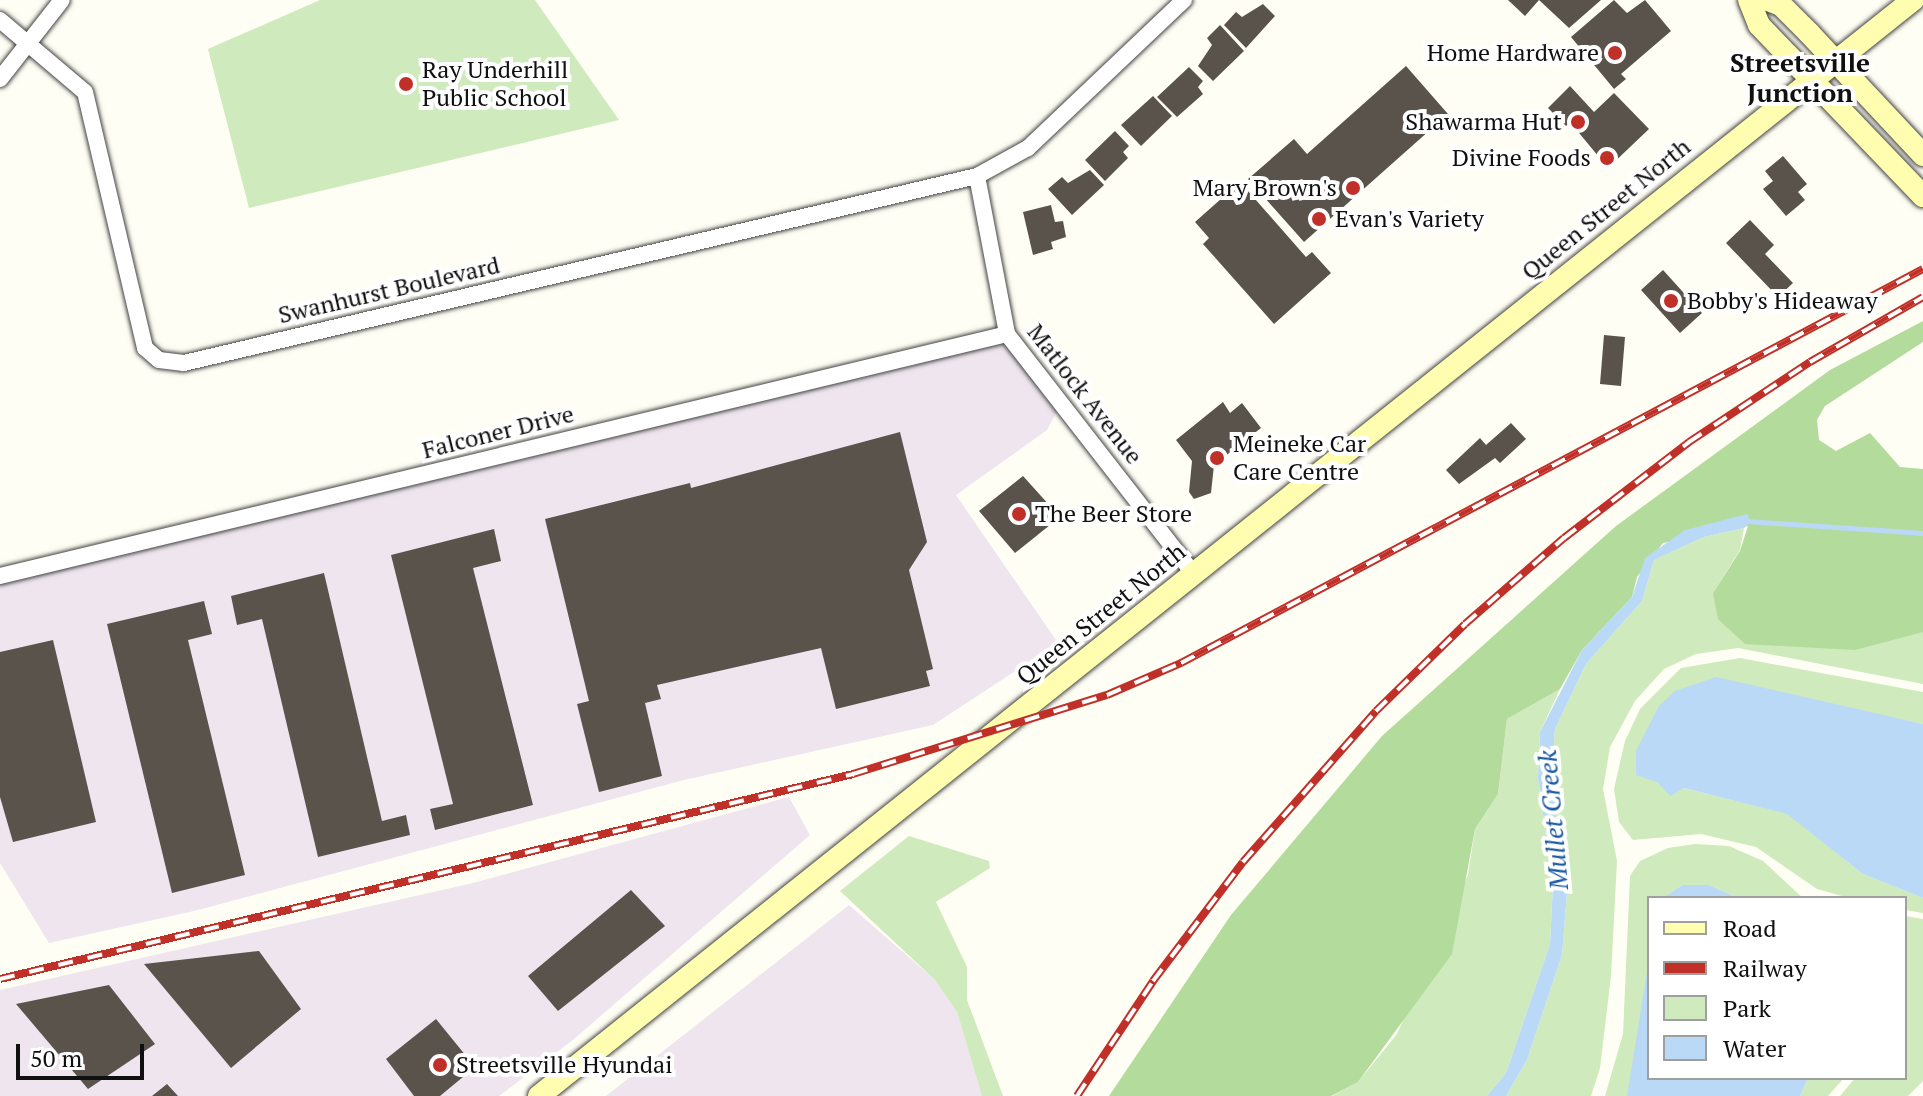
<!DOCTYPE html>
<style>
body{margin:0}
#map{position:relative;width:1923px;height:1096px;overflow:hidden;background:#fffef4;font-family:"PT Serif",serif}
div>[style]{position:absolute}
.industrial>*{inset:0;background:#eee5ee}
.green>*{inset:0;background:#cfeabc}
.forest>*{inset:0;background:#b2db9c}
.water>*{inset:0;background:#b9d9f6}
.stream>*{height:5px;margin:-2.5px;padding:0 2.5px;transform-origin:2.5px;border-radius:2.5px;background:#b9d9f6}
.building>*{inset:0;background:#59534c}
.roads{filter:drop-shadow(0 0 2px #434343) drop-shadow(0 0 2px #434343)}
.minor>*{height:16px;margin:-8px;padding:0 8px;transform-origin:8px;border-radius:8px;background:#fff}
.secondary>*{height:22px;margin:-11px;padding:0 11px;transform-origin:11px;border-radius:11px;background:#fefdb0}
.rail>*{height:8px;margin-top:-4px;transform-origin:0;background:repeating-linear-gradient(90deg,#fff 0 15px,#c03028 0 30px);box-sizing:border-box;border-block:2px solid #c03028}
.dots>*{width:22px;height:22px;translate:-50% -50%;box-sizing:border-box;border:4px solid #fff;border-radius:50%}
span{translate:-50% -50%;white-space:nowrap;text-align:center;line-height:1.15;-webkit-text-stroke:8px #fff;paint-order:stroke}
.poi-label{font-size:24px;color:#101010}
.right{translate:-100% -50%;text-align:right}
.left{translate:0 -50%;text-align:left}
.street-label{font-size:24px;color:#101010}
.neighbourhood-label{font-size:26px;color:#101010;font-weight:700}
.water-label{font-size:26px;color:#1959a3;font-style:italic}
.legend{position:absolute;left:1647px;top:896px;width:260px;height:184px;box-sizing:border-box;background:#fff;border:2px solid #9f9f9f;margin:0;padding:10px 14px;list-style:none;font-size:24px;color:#101010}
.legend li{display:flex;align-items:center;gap:16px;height:40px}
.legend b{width:40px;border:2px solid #9f9f9f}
.scale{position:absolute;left:16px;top:1044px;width:128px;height:36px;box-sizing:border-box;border:4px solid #101010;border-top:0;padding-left:10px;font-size:24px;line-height:28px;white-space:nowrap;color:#101010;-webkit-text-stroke:6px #fff;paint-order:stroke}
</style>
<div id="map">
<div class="industrial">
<i style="clip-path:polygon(1007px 334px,1061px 403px,1047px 430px,956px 495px,1058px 643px,933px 725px,684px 780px,194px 911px,49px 943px,0 863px,0 576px)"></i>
<i style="clip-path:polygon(789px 797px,810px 835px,574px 1039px,499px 1096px,0 1096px,0 990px,473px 883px)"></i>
<i style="clip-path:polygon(849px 905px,934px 979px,957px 1012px,982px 1096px,606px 1096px)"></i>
</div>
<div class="green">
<i style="clip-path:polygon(320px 0,535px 0,619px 120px,249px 208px,208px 49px)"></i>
<i style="clip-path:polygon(1744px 528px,1740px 550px,1713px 593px,1923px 632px,1923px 684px,1738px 648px,1696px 654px,1664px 669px,1635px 701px,1610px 747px,1603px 789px,1617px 861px,1611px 976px,1600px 1068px,1591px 1096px,1506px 1096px,1527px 1060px,1562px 955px,1567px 893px,1551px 782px,1555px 729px,1586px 664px,1642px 601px,1654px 560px,1704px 537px)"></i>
<i style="clip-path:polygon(1740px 658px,1923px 692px,1923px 724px,1872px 713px,1657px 782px,1670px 795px,1684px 788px,1788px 814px,1863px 874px,1923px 898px,1923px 913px,1905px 910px,1905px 898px,1849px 898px,1817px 889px,1756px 847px,1701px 834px,1633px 840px,1619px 822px,1614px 789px,1625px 741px,1640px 709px,1681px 668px)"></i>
<i style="clip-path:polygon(1560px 689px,1540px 732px,1538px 778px,1553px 885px,1550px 944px,1506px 1073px,1487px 1096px,1332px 1096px,1358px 1082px,1397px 1034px,1468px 875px,1475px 829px,1498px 794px,1507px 719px)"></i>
<i style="clip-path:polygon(909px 836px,989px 861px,990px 868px,936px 902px,967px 967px,967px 1000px,1003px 1096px,982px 1096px,957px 1012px,934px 979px,840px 891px)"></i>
<i style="clip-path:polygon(1695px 844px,1729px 846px,1763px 861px,1803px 898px,1738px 898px,1709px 885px,1682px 885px,1663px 898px,1649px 898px,1649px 960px,1638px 1047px,1627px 1096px,1605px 1096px,1623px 1034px,1630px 876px,1640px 861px,1668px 848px)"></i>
<i style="clip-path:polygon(1905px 916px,1923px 919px,1923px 1081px,1908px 1096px,1840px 1096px,1855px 1078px,1905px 1078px)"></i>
<i style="clip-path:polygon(1808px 1078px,1844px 1078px,1828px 1096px,1800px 1096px)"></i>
</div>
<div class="forest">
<i style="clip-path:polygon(1923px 321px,1923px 342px,1825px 406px,1817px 420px,1819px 440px,1836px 451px,1870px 433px,1900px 467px,1923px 469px,1923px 632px,1855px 650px,1745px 644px,1718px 619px,1713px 593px,1740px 551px,1748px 526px,1663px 543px,1637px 577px,1632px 597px,1582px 650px,1560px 689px,1507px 719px,1498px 794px,1475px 829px,1452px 954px,1358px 1082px,1331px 1096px,1109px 1096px,1231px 915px,1382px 736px,1616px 526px,1830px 370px)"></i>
</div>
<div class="water">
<i style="clip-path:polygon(1747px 514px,1751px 522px,1744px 528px,1704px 537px,1654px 560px,1642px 601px,1586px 664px,1555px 729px,1551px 782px,1567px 893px,1562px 955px,1527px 1060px,1506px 1096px,1487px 1096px,1506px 1073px,1550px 944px,1553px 885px,1538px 778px,1540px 732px,1582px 650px,1632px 597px,1645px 558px,1685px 530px)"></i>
<i style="clip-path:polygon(1716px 677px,1923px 724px,1923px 898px,1863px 874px,1787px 814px,1684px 788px,1670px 796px,1657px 782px,1636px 775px,1636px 751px,1659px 706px,1675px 691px)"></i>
<i style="clip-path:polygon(1682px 885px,1709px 885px,1738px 898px,1663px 898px)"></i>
<i style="clip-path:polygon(1649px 960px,1649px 1078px,1808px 1078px,1800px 1096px,1627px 1096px)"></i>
</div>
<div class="stream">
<i style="left:1747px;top:521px;width:176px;rotate:3.9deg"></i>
</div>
<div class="building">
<i style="clip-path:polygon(1508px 0,1539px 0,1525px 16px)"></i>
<i style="clip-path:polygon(1539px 0,1601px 0,1569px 28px)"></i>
<i style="clip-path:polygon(1614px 0,1627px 13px,1645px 0,1671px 31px,1621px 74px,1626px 79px,1614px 89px,1571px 37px)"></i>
<i style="clip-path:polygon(1263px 4px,1275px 16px,1246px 48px,1224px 25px,1236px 12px,1242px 17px)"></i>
<i style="clip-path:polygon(1220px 25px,1244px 51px,1213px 81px,1198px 66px,1212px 45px,1207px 38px)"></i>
<i style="clip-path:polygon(1406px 66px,1448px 114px,1304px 242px,1248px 179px,1294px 139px,1307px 154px)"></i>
<i style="clip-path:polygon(1189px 67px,1203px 81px,1198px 87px,1203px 94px,1177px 117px,1157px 97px)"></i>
<i style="clip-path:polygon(1570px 86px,1594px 112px,1614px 93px,1649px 129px,1608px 168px,1570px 122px,1566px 126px,1548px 108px)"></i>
<i style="clip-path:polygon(1153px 96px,1172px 116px,1141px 146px,1121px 125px)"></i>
<i style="clip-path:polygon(1115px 131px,1129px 146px,1123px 152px,1128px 158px,1105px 181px,1085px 160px)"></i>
<i style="clip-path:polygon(1783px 156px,1807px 184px,1798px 192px,1805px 200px,1786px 216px,1763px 189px,1773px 181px,1765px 171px)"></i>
<i style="clip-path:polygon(1090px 170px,1104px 185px,1072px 215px,1048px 189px,1062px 177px,1068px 183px)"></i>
<i style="clip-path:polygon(1240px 182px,1306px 257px,1312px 252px,1331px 273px,1274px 324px,1203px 244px,1209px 238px,1195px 222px)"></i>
<i style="clip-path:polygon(1051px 205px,1055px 222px,1063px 221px,1066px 237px,1051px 242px,1053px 249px,1033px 255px,1023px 212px)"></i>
<i style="clip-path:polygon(1750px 220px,1774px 245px,1765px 254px,1793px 283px,1778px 297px,1726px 243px)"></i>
<i style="clip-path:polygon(1663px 270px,1702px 313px,1680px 333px,1641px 290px)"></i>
<i style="clip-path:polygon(1604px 335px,1625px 337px,1621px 386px,1600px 384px)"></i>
<i style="clip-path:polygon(1223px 402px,1230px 413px,1242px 403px,1261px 428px,1214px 465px,1211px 493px,1194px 499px,1189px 492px,1192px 461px,1176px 440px)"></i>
<i style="clip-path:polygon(1511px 423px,1526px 439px,1500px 463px,1495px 458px,1459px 484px,1446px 470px,1480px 438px,1486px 445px)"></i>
<i style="clip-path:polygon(900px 432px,927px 542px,909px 570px,933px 669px,926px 671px,930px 686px,836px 709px,821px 648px,657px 685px,661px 699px,645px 703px,662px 776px,599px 792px,577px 704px,589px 701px,545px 519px,690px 483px,691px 488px)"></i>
<i style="clip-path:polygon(1023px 476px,1060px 517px,1015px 553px,979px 511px)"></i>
<i style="clip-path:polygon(494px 529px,501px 561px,473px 568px,533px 805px,435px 830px,430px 809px,453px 804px,391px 555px)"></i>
<i style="clip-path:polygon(324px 573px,382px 821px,406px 815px,410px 835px,318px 857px,262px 619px,237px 625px,231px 596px)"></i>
<i style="clip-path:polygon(204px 601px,212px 634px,188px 640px,245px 875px,172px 893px,107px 624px)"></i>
<i style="clip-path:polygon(53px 640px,96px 822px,13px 842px,0 797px,0 652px)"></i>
<i style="clip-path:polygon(631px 890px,665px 926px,558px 1011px,528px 976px)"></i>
<i style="clip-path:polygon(259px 951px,301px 1009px,231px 1068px,144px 964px)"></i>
<i style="clip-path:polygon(109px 985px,155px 1044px,88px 1089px,16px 1004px)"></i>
<i style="clip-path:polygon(436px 1019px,475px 1067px,440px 1096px,414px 1096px,386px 1059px)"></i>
<i style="clip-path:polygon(167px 1084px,178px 1096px,152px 1096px)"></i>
</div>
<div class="roads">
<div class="minor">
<i style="left:0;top:20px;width:111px;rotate:40.3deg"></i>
<i style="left:85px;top:92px;width:263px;rotate:76.8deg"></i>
<i style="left:145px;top:348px;width:18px;rotate:41deg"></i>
<i style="left:159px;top:360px;width:25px;rotate:7deg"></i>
<i style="left:184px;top:363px;width:815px;rotate:-13.27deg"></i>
<i style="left:977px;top:176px;width:58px;rotate:-28.8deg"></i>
<i style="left:1028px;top:148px;width:215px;rotate:-43.5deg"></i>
<i style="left:0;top:79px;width:100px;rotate:-51.9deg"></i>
<i style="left:977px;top:176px;width:161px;rotate:79.2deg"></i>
<i style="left:1007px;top:334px;width:303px;rotate:52.1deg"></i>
<i style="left:0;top:576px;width:1036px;rotate:-13.51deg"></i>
</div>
<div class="secondary">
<i style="left:1749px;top:0;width:27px;rotate:68deg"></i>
<i style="left:1759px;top:25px;width:237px;rotate:46.2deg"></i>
<i style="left:1768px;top:0;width:14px;rotate:21deg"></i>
<i style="left:1781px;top:5px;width:40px;rotate:45deg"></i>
<i style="left:1809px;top:33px;width:167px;rotate:46.9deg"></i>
<i style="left:539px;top:1096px;width:1758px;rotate:-38.58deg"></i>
</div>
</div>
<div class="rail">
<i style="left:0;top:979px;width:877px;rotate:-13.51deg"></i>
<i style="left:853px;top:774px;width:266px;rotate:-17.3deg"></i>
<i style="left:1107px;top:695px;width:81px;rotate:-23.4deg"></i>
<i style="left:1181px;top:663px;width:840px;rotate:-27.97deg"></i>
<i style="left:1077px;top:1096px;width:138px;rotate:-56.5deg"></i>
<i style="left:1153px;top:981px;width:149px;rotate:-52.9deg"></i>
<i style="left:1243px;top:862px;width:201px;rotate:-48.6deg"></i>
<i style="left:1376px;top:711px;width:124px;rotate:-44.3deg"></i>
<i style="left:1465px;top:624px;width:131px;rotate:-41deg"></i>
<i style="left:1564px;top:538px;width:158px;rotate:-37.5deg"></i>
<i style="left:1689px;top:442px;width:145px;rotate:-33.5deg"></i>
<i style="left:1810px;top:362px;width:130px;rotate:-29.9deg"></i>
</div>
<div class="dots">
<i style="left:1615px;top:53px;background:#c03028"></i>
<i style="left:406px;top:84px;background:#c03028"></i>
<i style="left:1578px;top:122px;background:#c03028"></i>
<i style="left:1607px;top:158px;background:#c03028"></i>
<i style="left:1353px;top:188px;background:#c03028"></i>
<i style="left:1319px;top:219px;background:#c03028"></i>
<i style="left:1671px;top:301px;background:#c03028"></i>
<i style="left:1217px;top:458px;background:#c03028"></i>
<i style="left:1019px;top:514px;background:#c03028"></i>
<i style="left:440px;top:1065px;background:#c03028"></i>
</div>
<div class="poi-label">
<span class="right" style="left:1599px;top:53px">Home Hardware</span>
<span class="left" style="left:422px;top:84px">Ray Underhill<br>Public School</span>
<span class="right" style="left:1562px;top:122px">Shawarma Hut</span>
<span class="right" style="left:1591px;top:158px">Divine Foods</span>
<span class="right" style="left:1337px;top:188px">Mary Brown's</span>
<span class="left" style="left:1335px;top:219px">Evan's Variety</span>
<span class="left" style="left:1687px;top:301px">Bobby's Hideaway</span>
<span class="left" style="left:1233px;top:458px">Meineke Car<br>Care Centre</span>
<span class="left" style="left:1035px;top:514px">The Beer Store</span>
<span class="left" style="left:456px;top:1065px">Streetsville Hyundai</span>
</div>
<div class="street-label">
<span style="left:1606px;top:209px;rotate:-39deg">Queen Street North</span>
<span style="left:389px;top:290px;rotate:-13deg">Swanhurst Boulevard</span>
<span style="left:1085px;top:394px;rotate:52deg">Matlock Avenue</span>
<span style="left:498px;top:432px;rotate:-14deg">Falconer Drive</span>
<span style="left:1101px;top:614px;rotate:-39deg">Queen Street North</span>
</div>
<div class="neighbourhood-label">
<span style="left:1800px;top:78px">Streetsville<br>Junction</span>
</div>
<div class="water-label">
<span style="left:1553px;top:820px;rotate:-95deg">Mullet Creek</span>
</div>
<ul class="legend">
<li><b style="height:10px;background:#fefdb0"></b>Road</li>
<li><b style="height:10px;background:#c03028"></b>Railway</li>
<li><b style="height:22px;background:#cfeabc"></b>Park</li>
<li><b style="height:22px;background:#b9d9f6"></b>Water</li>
</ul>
<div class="scale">50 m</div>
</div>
